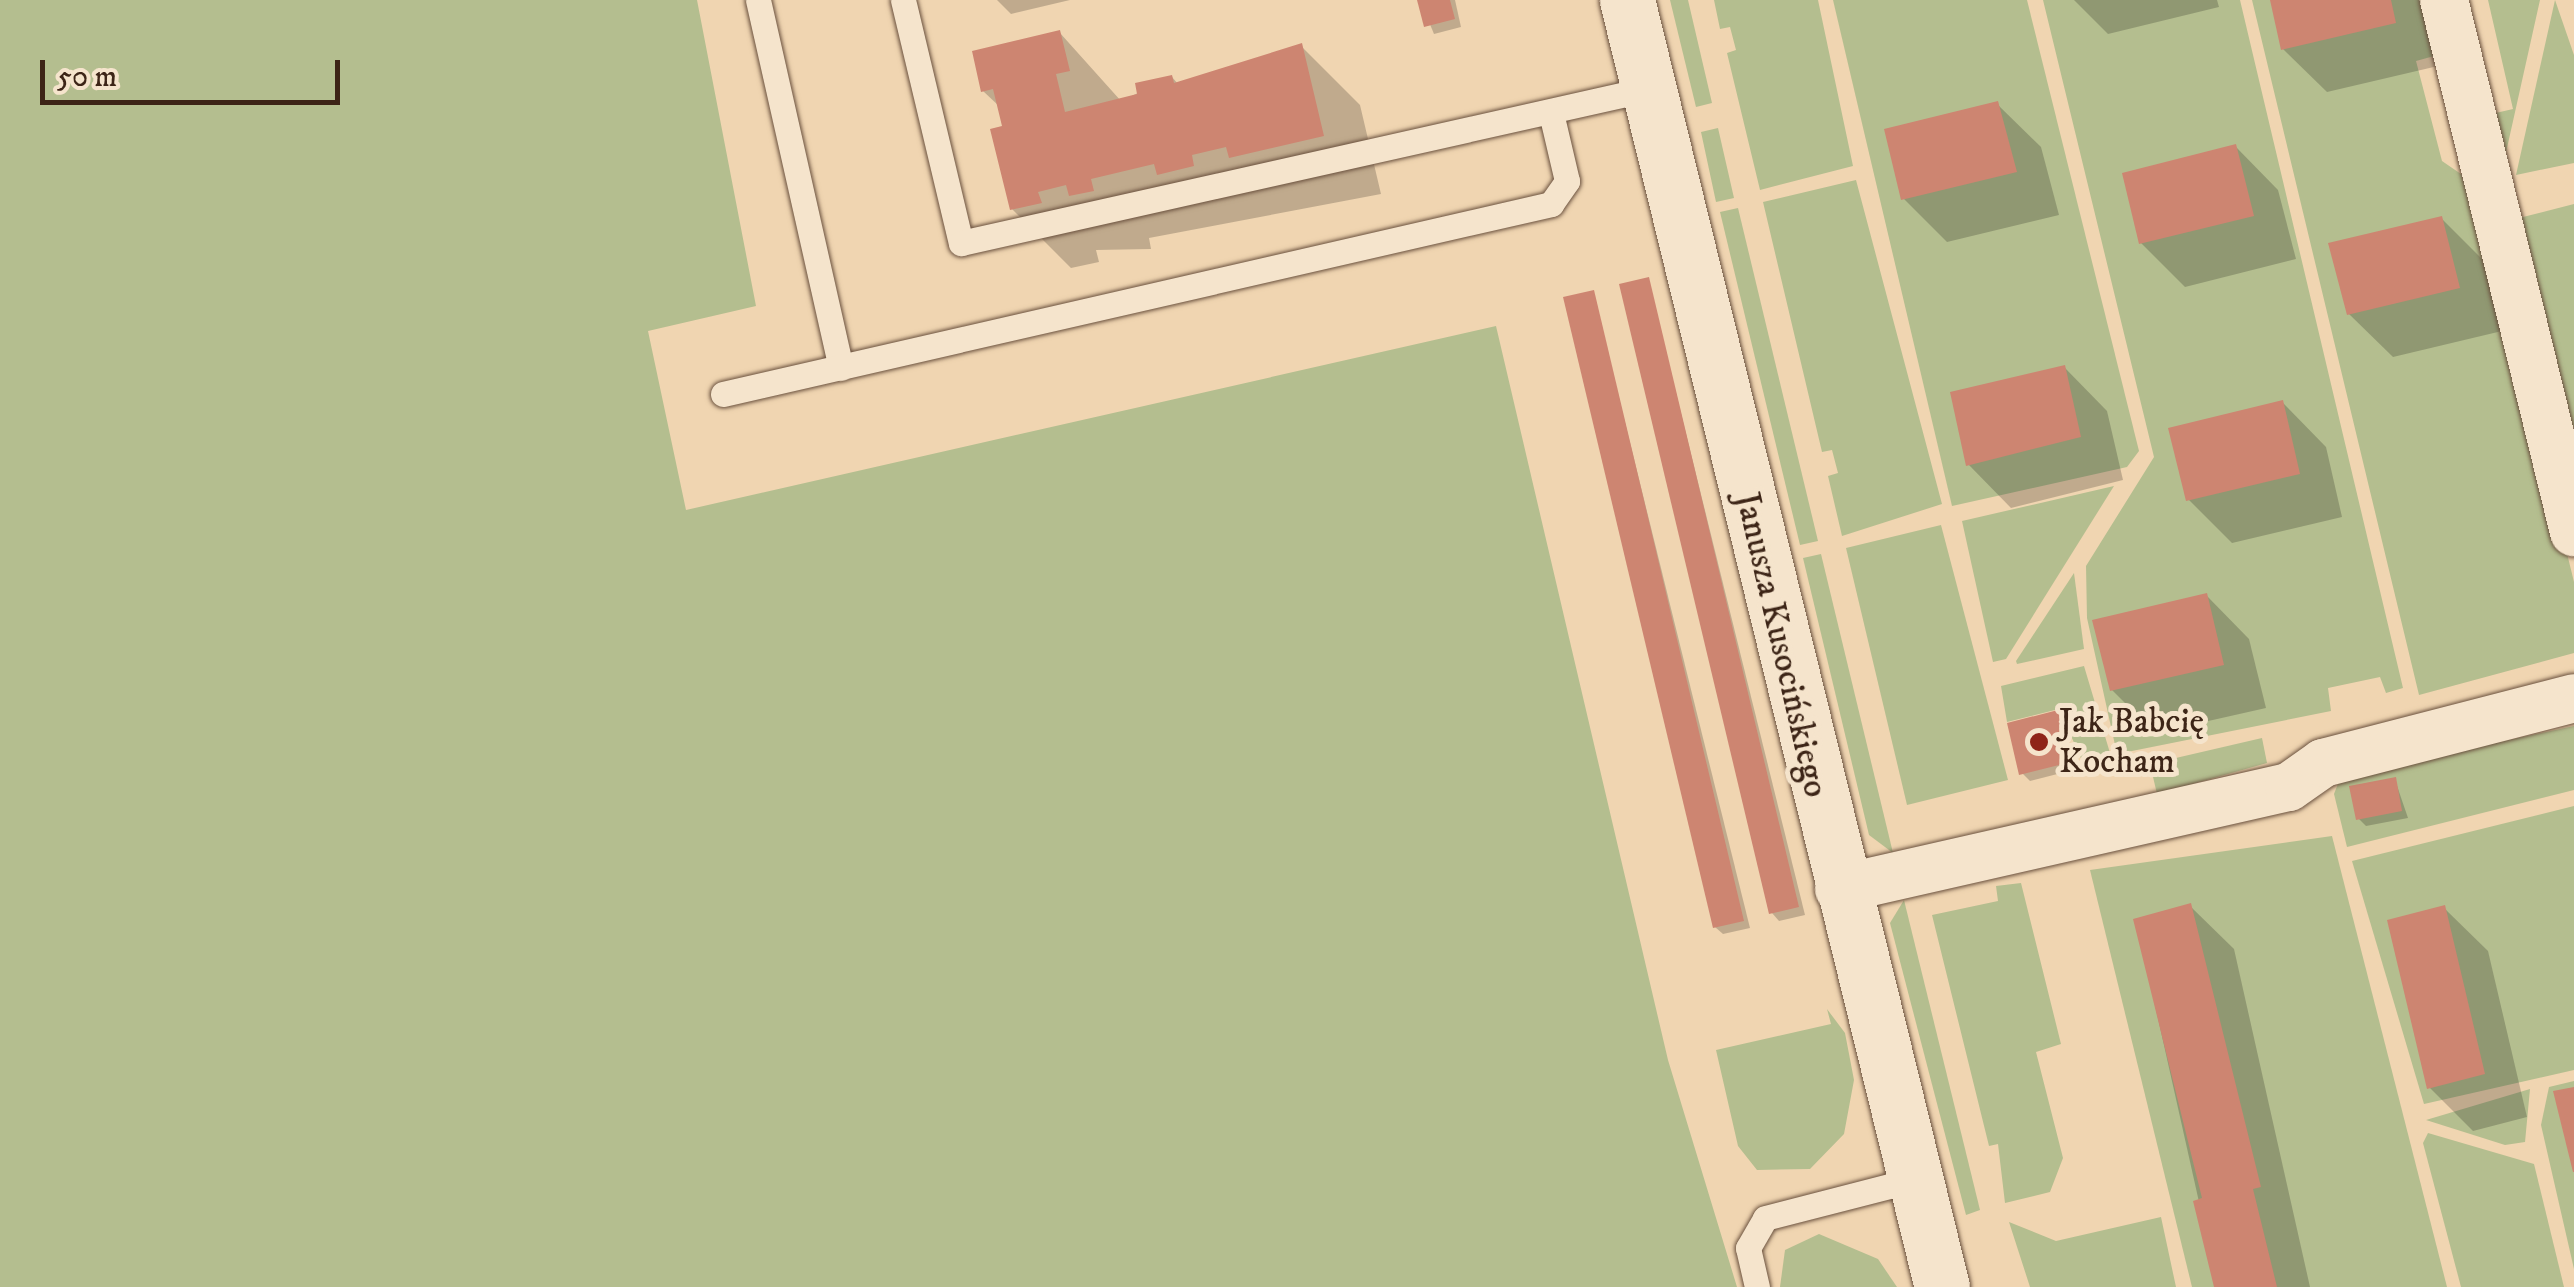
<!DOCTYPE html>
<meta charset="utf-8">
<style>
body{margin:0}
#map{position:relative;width:2574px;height:1287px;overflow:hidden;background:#f0d5b1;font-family:"IM FELL DW Pica",serif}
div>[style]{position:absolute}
.green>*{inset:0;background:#b4be8f}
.shadow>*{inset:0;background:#0003}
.building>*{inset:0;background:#cd8571}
.roads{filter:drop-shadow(0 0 2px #6a513e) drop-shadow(0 0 2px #6a513e)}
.lane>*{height:25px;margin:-12.5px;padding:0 12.5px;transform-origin:12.5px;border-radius:12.5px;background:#f5e4cc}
.street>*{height:48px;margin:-24px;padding:0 24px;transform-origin:24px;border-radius:24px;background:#f5e4cc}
.secondary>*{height:55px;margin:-27.5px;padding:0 27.5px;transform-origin:27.5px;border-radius:27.5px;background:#f5e4cc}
.dots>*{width:28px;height:28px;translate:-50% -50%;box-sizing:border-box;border:5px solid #f5e4cc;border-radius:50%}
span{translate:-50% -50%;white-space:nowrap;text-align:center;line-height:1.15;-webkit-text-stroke:10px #f5e4cc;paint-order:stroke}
.street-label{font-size:35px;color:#3d2517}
.poi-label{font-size:35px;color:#3d2517}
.left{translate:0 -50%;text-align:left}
.scale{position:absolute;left:40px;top:60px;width:300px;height:45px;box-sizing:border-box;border:5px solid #3d2517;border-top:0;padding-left:12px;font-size:30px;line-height:35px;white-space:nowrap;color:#3d2517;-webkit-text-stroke:8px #f5e4cc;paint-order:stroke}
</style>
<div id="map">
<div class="green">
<i style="clip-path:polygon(0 0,697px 0,756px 306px,648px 331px,686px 510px,1496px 326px,1668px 1060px,1737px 1287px,0 1287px)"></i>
<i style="clip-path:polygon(1670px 0,1688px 0,1712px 103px,1696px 107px)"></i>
<i style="clip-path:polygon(1714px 0,1818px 0,1853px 166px,1760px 190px,1727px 53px,1736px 50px,1730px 27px,1720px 29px)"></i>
<i style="clip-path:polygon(1833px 0,2027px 0,2139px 451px,2127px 467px,1952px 506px)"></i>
<i style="clip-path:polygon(2043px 0,2240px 0,2403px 688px,2386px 693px,2380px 677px,2328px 688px,2331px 711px,2117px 754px,2087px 618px,2086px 566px,2154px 457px)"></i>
<i style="clip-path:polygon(2252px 0,2432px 0,2445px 53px,2416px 61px,2442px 161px,2477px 185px,2574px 582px,2574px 653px,2419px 695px)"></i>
<i style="clip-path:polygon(2488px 0,2540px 0,2501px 175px,2487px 115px,2513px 109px)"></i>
<i style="clip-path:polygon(2555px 0,2574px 55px,2574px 163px,2516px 175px)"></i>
<i style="clip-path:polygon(1718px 128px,1734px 198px,1716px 202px,1701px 132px)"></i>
<i style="clip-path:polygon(1856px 180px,1942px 504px,1842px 536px,1828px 476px,1838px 473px,1832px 450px,1822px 452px,1763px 202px)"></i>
<i style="clip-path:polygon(2574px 204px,2574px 427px,2563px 429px,2515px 219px)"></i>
<i style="clip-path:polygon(1738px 208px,1818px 541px,1800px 545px,1720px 212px)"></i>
<i style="clip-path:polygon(2114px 486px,2006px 659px,1993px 662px,1962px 521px)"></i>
<i style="clip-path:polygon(1941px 525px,2008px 780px,1907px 805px,1846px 548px)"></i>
<i style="clip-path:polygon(1821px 554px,1893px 853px,1869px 835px,1803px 558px)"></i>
<i style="clip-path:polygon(2074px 573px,2084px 649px,2017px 664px,2016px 661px)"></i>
<i style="clip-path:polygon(2084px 666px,2110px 753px,2084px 765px,2059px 709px,2007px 722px,2001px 686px)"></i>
<i style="clip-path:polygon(2574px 726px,2574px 790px,2347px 847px,2334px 794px,2341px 776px)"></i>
<i style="clip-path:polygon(2262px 738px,2267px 763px,2157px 794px,2150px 764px)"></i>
<i style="clip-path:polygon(2574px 806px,2574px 1070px,2424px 1104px,2352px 861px)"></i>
<i style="clip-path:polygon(2332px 836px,2447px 1287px,2192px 1287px,2090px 870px)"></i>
<i style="clip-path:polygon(2021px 883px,2061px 1044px,2036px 1052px,2063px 1158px,2050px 1192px,2005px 1203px,1998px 1144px,1989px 1146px,1932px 915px,1998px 901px,1996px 886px)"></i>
<i style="clip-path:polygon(1904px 900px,1980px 1210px,1966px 1215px,1890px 923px)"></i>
<i style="clip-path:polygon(1827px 1009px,1845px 1033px,1854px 1080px,1844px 1134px,1810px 1169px,1757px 1170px,1738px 1146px,1716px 1050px,1831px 1024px)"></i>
<i style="clip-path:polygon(2574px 1081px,2574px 1269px,2541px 1125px,2549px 1087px)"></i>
<i style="clip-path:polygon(2530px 1089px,2525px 1142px,2505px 1145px,2426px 1120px)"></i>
<i style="clip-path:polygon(2428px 1133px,2534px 1164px,2564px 1287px,2461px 1287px,2423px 1143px)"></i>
<i style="clip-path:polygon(2161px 1217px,2176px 1287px,2030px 1287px,2009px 1222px,2056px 1241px)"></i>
<i style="clip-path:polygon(1819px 1234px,1878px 1259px,1897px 1287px,1780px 1287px,1785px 1250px)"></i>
</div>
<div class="shadow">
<i style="clip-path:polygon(997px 0,1070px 0,1011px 14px)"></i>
<i style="clip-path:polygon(1420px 0,1455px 0,1461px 27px,1434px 34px)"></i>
<i style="clip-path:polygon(2074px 0,2217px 0,2219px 7px,2108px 34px)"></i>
<i style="clip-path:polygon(2272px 0,2422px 0,2438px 66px,2327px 92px,2283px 49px)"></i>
<i style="clip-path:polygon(1060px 33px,1121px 101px,1172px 77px,1178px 84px,1301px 46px,1360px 105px,1381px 194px,1149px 238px,1151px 249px,1096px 250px,1099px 262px,1071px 268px,1012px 209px,1000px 107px,983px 91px)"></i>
<i style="clip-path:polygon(1997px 104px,2041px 147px,2059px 215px,1947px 242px,1904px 199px)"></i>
<i style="clip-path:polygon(2235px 146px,2278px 190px,2296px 259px,2185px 287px,2141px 243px)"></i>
<i style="clip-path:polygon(2441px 218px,2485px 262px,2502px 331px,2393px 357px,2349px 314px)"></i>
<i style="clip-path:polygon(1648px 280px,1805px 915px,1779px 921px,1772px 913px)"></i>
<i style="clip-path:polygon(1593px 293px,1750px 928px,1723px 934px,1715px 927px)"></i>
<i style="clip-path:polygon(2064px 367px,2107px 411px,2123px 480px,2011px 508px,1968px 464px)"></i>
<i style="clip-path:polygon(2283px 403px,2326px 447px,2342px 517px,2232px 543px,2188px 499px)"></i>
<i style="clip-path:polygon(2206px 595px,2249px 639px,2266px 708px,2155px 733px,2112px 690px)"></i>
<i style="clip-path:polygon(2058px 713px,2077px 769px,2030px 781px,2022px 773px)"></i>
<i style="clip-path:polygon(2395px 780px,2408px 818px,2366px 826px,2358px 818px)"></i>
<i style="clip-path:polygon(2190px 906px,2234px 949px,2310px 1287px,2218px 1287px,2136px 920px)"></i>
<i style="clip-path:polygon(2444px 908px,2488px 951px,2527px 1117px,2473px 1131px,2429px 1087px)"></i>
</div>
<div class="building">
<i style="clip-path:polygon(1417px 0,1450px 0,1455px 19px,1424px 27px)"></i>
<i style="clip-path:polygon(2270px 0,2391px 0,2396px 23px,2281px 50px)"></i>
<i style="clip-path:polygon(1060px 30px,1070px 71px,1056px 74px,1065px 112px,1137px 94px,1135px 83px,1172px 75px,1174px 83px,1302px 43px,1324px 136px,1229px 158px,1226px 147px,1192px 155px,1194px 166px,1157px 175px,1154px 164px,1091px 179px,1094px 191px,1069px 196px,1066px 185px,1038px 192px,1042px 203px,1010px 210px,990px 129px,1002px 126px,993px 89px,981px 92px,972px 51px)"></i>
<i style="clip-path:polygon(1998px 101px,2017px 172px,1901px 200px,1884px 129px)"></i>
<i style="clip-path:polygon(2236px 144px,2254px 216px,2139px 244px,2122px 173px)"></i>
<i style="clip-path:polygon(2442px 216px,2460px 288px,2347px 315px,2328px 243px)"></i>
<i style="clip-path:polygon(1649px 277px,1799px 907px,1769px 914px,1619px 284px)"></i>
<i style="clip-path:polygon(1594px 290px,1744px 921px,1713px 928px,1563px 297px)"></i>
<i style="clip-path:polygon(2065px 365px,2081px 437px,1966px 466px,1950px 392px)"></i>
<i style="clip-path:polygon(2283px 400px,2300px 474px,2186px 501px,2168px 428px)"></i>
<i style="clip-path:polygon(2207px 593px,2224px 665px,2110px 691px,2092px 620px)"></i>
<i style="clip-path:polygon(2058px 710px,2071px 762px,2019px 775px,2007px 723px)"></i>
<i style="clip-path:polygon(2396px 777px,2402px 811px,2356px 820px,2349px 786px)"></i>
<i style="clip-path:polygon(2191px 903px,2261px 1187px,2253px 1189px,2277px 1287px,2214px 1287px,2193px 1201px,2202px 1198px,2133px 919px)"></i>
<i style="clip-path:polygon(2445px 905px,2485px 1074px,2427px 1089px,2387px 920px)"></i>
<i style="clip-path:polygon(2574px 1087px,2574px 1172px,2573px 1172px,2553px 1091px)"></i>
</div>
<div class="roads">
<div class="lane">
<i style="left:758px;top:0;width:377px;rotate:77.3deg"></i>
<i style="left:903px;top:0;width:250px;rotate:76.6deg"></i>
<i style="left:961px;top:243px;width:704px;rotate:-12.63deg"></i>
<i style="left:723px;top:394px;width:850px;rotate:-12.92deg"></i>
<i style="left:1551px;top:204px;width:28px;rotate:-55deg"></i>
<i style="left:1567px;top:181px;width:70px;rotate:-103.2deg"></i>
<i style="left:1757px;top:1287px;width:40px;rotate:-103deg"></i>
<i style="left:1748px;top:1248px;width:34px;rotate:-60deg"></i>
<i style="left:1765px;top:1218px;width:149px;rotate:-14.4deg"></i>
</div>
<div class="street">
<i style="left:2444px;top:0;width:548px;rotate:76.27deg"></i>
<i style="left:1839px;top:889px;width:461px;rotate:-12.8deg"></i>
<i style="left:2289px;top:787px;width:42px;rotate:-35.2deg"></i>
<i style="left:2323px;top:763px;width:259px;rotate:-14.5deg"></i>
</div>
<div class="secondary">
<i style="left:1627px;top:0;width:1325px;rotate:76.25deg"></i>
</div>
</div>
<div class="dots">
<i style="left:2039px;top:742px;background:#8f2418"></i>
</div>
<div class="street-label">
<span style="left:1781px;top:645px;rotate:77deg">Janusza Kusocińskiego</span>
</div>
<div class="poi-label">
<span class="left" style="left:2059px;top:742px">Jak Babcię<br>Kocham</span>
</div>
<div class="scale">50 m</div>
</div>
